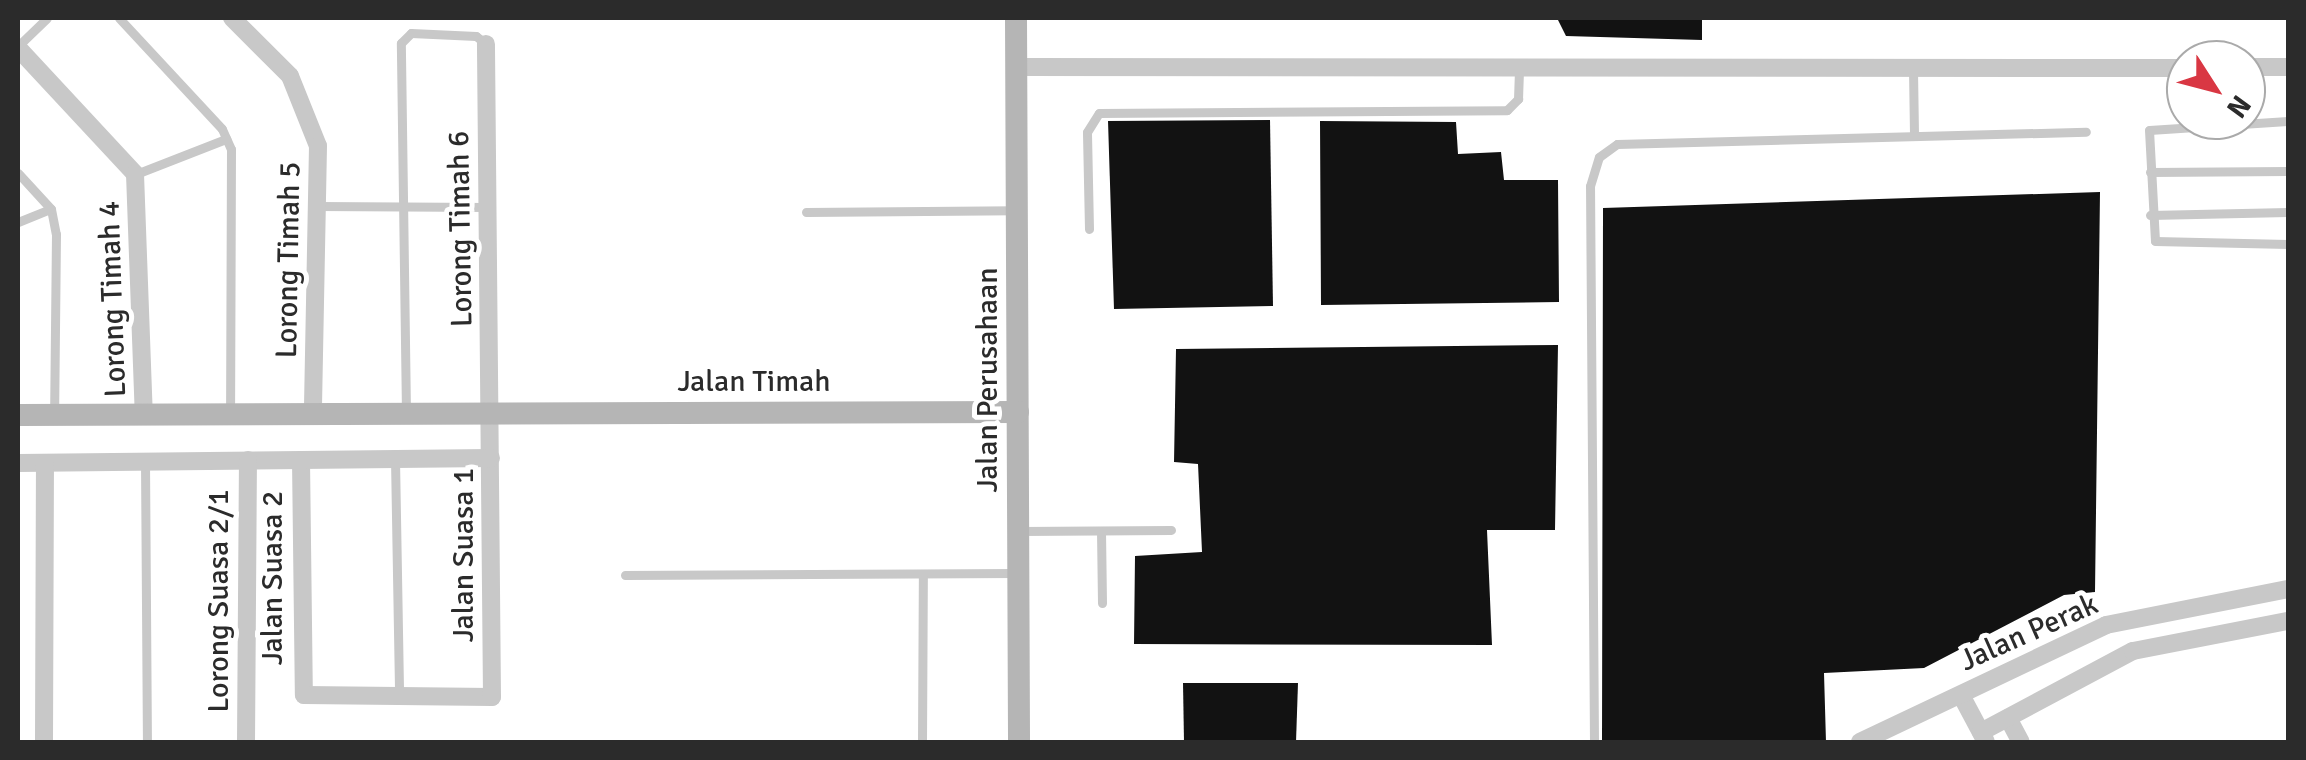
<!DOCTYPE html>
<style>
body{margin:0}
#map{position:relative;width:2306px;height:760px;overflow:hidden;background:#fff;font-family:Signika,sans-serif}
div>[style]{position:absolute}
.building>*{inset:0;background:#121212}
.lane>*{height:9px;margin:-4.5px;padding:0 4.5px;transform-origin:4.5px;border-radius:4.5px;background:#c8c8c8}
.street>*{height:18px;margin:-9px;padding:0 9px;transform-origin:9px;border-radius:9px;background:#c8c8c8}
.secondary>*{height:22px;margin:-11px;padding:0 11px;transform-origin:11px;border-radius:11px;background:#b5b5b5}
span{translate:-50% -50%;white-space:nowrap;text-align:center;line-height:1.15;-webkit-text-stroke:10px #fff;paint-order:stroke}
.street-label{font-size:30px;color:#2b2b2b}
.frame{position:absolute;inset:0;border:20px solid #2b2b2b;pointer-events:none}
.north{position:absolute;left:2166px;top:40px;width:100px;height:100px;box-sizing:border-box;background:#fff;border:2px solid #aaa;border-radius:50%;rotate:126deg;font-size:28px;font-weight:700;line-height:40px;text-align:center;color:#2b2b2b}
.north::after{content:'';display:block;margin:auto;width:35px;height:45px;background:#d93743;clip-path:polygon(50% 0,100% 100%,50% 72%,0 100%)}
</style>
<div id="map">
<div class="building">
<i style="clip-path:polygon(1557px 18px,1702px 18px,1702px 40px,1566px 36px)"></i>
<i style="clip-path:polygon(1270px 120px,1273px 306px,1114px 309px,1108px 121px)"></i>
<i style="clip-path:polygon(1320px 121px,1456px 122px,1458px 154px,1501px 152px,1504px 180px,1558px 180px,1559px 302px,1321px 305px)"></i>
<i style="clip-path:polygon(2100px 192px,2095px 592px,2064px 595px,1924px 668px,1824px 673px,1826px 742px,1602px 742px,1603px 208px)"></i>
<i style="clip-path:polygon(1558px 345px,1555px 530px,1487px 530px,1492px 645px,1134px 644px,1135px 556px,1202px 552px,1198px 464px,1174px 462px,1176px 349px)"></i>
<i style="clip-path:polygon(1183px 683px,1298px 683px,1296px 742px,1184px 742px)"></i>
</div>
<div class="lane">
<i style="left:119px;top:18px;width:151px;rotate:47.1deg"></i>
<i style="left:222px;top:129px;width:22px;rotate:66deg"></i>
<i style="left:231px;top:149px;width:262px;rotate:90.2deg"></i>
<i style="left:18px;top:46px;width:40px;rotate:-44deg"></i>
<i style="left:1913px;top:70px;width:66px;rotate:89.1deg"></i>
<i style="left:2288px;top:121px;width:139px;rotate:176.3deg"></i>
<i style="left:2149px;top:130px;width:111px;rotate:86.9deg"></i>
<i style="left:2155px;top:241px;width:133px;rotate:1.3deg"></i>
<i style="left:2150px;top:172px;width:138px;rotate:-0.4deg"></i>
<i style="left:18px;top:173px;width:49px;rotate:47.5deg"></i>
<i style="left:51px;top:209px;width:25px;rotate:79deg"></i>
<i style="left:56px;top:234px;width:178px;rotate:90.6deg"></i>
<i style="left:136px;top:174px;width:97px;rotate:-21.3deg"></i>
<i style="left:317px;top:206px;width:171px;rotate:0.3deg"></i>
<i style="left:806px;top:212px;width:209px;rotate:-0.5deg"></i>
<i style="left:2150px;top:215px;width:138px;rotate:-1.2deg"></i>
<i style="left:18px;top:222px;width:35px;rotate:-22deg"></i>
<i style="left:1089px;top:229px;width:97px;rotate:-91.2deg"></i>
<i style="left:1087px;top:132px;width:22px;rotate:-58deg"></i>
<i style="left:1099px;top:113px;width:408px;rotate:-0.4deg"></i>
<i style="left:1507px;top:110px;width:16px;rotate:-45deg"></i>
<i style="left:1518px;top:99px;width:30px;rotate:-88deg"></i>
<i style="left:406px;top:413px;width:370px;rotate:-90.8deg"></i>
<i style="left:401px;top:43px;width:14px;rotate:-45deg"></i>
<i style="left:411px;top:33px;width:65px;rotate:2.6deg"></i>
<i style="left:476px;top:36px;width:13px;rotate:39deg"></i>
<i style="left:395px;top:459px;width:237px;rotate:89deg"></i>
<i style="left:145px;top:462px;width:280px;rotate:89.6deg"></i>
<i style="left:1021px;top:531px;width:150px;rotate:-0.4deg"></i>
<i style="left:1101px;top:531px;width:72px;rotate:89.2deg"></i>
<i style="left:625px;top:575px;width:391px;rotate:-0.3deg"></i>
<i style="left:922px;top:742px;width:166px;rotate:-89.7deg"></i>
<i style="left:1594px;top:742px;width:556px;rotate:-90.41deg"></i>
<i style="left:1590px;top:186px;width:30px;rotate:-73deg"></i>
<i style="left:1599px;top:157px;width:22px;rotate:-36deg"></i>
<i style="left:1617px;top:144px;width:469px;rotate:-1.5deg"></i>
</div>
<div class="street">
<i style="left:232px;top:18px;width:82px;rotate:45deg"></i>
<i style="left:290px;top:76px;width:75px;rotate:68.2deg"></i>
<i style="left:318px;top:146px;width:268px;rotate:91.1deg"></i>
<i style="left:18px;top:48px;width:172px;rotate:47.1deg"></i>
<i style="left:135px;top:174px;width:240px;rotate:87.9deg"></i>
<i style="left:1017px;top:67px;width:1169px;rotate:0.05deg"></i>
<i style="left:2246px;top:67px;width:42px"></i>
<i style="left:301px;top:460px;width:235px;rotate:89.3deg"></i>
<i style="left:304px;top:695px;width:188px;rotate:0.6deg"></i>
<i style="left:492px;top:697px;width:653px;rotate:-90.53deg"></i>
<i style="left:18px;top:463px;width:473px;rotate:-0.6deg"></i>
<i style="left:1961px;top:695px;width:53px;rotate:62deg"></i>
<i style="left:2008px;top:718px;width:27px;rotate:62deg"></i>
<i style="left:1981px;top:732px;width:172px;rotate:-28.1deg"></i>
<i style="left:2133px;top:651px;width:158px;rotate:-11deg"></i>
<i style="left:44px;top:742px;width:279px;rotate:-89.8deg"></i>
<i style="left:246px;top:742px;width:282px;rotate:-89.6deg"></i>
<i style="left:1860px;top:742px;width:272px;rotate:-25.4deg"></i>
<i style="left:2106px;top:625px;width:186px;rotate:-11.2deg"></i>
</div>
<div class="secondary">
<i style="left:1016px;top:18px;width:724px;rotate:89.76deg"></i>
<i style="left:18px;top:415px;width:1000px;rotate:-0.17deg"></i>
</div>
<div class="street-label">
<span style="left:461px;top:229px;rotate:-91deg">Lorong Timah 6</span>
<span style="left:289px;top:260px;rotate:-89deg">Lorong Timah 5</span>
<span style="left:113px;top:299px;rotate:-92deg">Lorong Timah 4</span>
<span style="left:988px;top:380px;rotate:-90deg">Jalan Perusahaan</span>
<span style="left:754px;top:382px">Jalan Timah</span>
<span style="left:464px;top:555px;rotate:-90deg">Jalan Suasa 1</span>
<span style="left:273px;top:578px;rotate:-90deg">Jalan Suasa 2</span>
<span style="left:219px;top:601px;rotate:-90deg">Lorong Suasa 2/1</span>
<span style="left:2029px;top:633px;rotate:-24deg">Jalan Perak</span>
</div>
<div class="frame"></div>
<div class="north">N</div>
</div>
